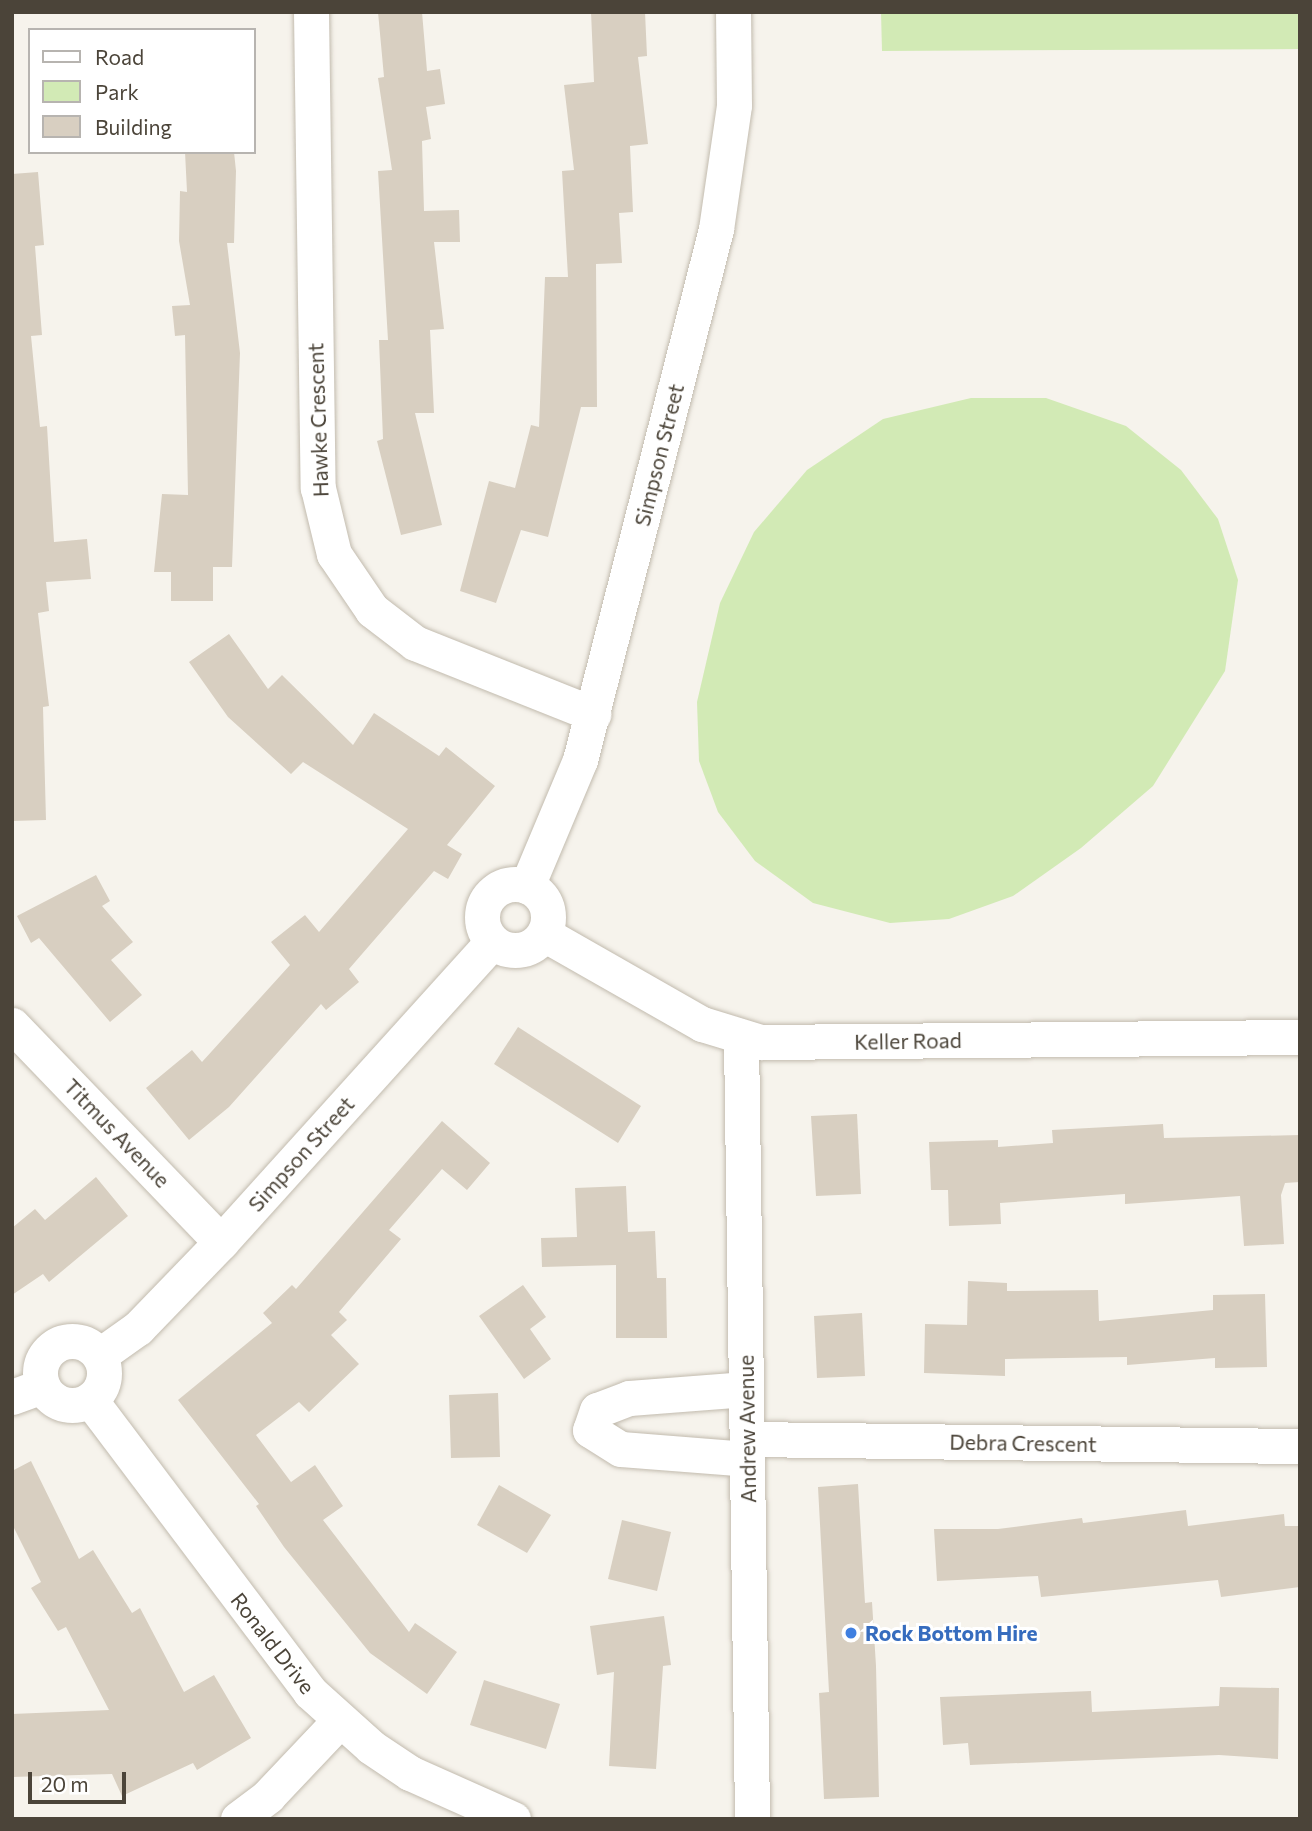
<!DOCTYPE html>
<style>
body{margin:0}
#map{position:relative;width:1312px;height:1831px;overflow:hidden;background:#f6f3ec;font-family:Commissioner,sans-serif}
div>[style]{position:absolute}
.green>*{inset:0;background:#d2eab5}
.building>*{inset:0;background:#d8cfc1}
.roads{filter:drop-shadow(0 0 2px #c2bbae) drop-shadow(0 0 2px #c2bbae)}
.minor>*{height:35px;margin:-17.5px;padding:0 17.5px;transform-origin:17.5px;border-radius:17.5px;background:#fff}
.minor>.ring{margin:-17.5px;padding:0;box-sizing:content-box;background:none;border:35px solid #fff;border-radius:50%}
.dots>*{width:19px;height:19px;translate:-50% -50%;box-sizing:border-box;border:4px solid #fff;border-radius:50%}
span{translate:-50% -50%;white-space:nowrap;text-align:center;line-height:1.15;-webkit-text-stroke:6px #fff;paint-order:stroke}
.street-label{font-size:21px;color:#4b4439}
.shop-label{font-size:21px;color:#366cbe;font-weight:700}
.left{translate:0 -50%;text-align:left}
.frame{position:absolute;inset:0;border:14px solid #4b4439;pointer-events:none}
.legend{position:absolute;left:28px;top:28px;width:228px;height:126px;box-sizing:border-box;background:#fff;border:2px solid #b7b4b0;margin:0;padding:9px 12px;list-style:none;font-size:21px;color:#4b4439}
.legend li{display:flex;align-items:center;gap:14px;height:35px}
.legend b{width:35px;border:2px solid #b7b4b0}
.scale{position:absolute;left:28px;top:1772px;width:98px;height:32px;box-sizing:border-box;border:4px solid #4b4439;border-top:0;padding-left:9px;font-size:21px;line-height:24px;white-space:nowrap;color:#4b4439;-webkit-text-stroke:5px #fff;paint-order:stroke}
</style>
<div id="map">
<div class="green">
<i style="clip-path:polygon(881px 12px,1300px 12px,1300px 49px,882px 51px)"></i>
<i style="clip-path:polygon(971px 398px,1046px 398px,1126px 426px,1181px 470px,1218px 519px,1238px 580px,1225px 671px,1153px 786px,1081px 848px,1013px 896px,949px 919px,890px 923px,813px 903px,755px 861px,718px 812px,699px 761px,697px 702px,720px 603px,754px 532px,807px 470px,883px 419px)"></i>
</div>
<div class="building">
<i style="clip-path:polygon(378px 12px,422px 12px,427px 71px,440px 69px,445px 104px,426px 107px,431px 139px,422px 141px,424px 211px,459px 210px,460px 242px,434px 242px,444px 329px,430px 330px,434px 413px,415px 413px,442px 525px,401px 535px,377px 441px,383px 439px,379px 340px,388px 340px,378px 171px,392px 170px,378px 78px,384px 77px)"></i>
<i style="clip-path:polygon(591px 12px,645px 12px,647px 56px,638px 57px,648px 144px,630px 146px,633px 212px,619px 213px,622px 263px,596px 264px,597px 407px,581px 407px,548px 537px,521px 530px,496px 603px,460px 591px,489px 481px,515px 488px,531px 425px,539px 427px,545px 277px,568px 277px,562px 171px,574px 170px,564px 85px,594px 82px)"></i>
<i style="clip-path:polygon(185px 152px,234px 152px,236px 171px,234px 243px,227px 243px,240px 353px,232px 567px,213px 567px,213px 601px,171px 601px,171px 572px,154px 572px,162px 494px,188px 495px,185px 335px,175px 336px,172px 306px,190px 305px,179px 241px,180px 191px,187px 192px)"></i>
<i style="clip-path:polygon(38px 172px,44px 245px,35px 246px,42px 335px,31px 336px,40px 427px,47px 426px,54px 542px,87px 539px,91px 579px,46px 582px,49px 611px,38px 613px,49px 706px,43px 707px,46px 820px,12px 821px,12px 174px)"></i>
<i style="clip-path:polygon(229px 634px,268px 689px,282px 675px,353px 745px,374px 713px,439px 756px,446px 747px,495px 786px,447px 845px,462px 854px,448px 879px,434px 871px,349px 969px,359px 982px,326px 1010px,321px 1004px,229px 1107px,189px 1140px,146px 1088px,192px 1050px,202px 1062px,290px 965px,271px 942px,305px 915px,319px 932px,408px 829px,303px 762px,291px 774px,228px 717px,189px 662px)"></i>
<i style="clip-path:polygon(96px 875px,110px 901px,102px 906px,133px 942px,111px 960px,142px 995px,110px 1022px,39px 938px,31px 943px,17px 916px)"></i>
<i style="clip-path:polygon(518px 1027px,641px 1106px,618px 1143px,494px 1064px)"></i>
<i style="clip-path:polygon(857px 1114px,861px 1194px,816px 1196px,811px 1116px)"></i>
<i style="clip-path:polygon(442px 1121px,490px 1163px,467px 1190px,442px 1169px,389px 1230px,401px 1239px,339px 1312px,347px 1320px,331px 1335px,359px 1364px,309px 1412px,299px 1402px,256px 1435px,291px 1482px,315px 1465px,343px 1506px,323px 1520px,409px 1632px,415px 1623px,457px 1652px,427px 1694px,370px 1653px,284px 1547px,256px 1506px,259px 1504px,178px 1400px,272px 1323px,263px 1313px,292px 1285px,296px 1289px)"></i>
<i style="clip-path:polygon(1163px 1124px,1164px 1138px,1300px 1135px,1300px 1182px,1285px 1183px,1281px 1195px,1284px 1244px,1244px 1246px,1240px 1196px,1125px 1204px,1125px 1194px,1000px 1203px,1001px 1224px,949px 1226px,948px 1190px,931px 1190px,929px 1142px,998px 1140px,998px 1147px,1053px 1143px,1052px 1130px)"></i>
<i style="clip-path:polygon(96px 1177px,128px 1216px,49px 1282px,43px 1274px,12px 1295px,12px 1228px,35px 1209px,45px 1220px)"></i>
<i style="clip-path:polygon(626px 1186px,628px 1232px,655px 1231px,657px 1278px,666px 1278px,667px 1338px,616px 1338px,616px 1265px,542px 1267px,541px 1238px,577px 1237px,575px 1188px)"></i>
<i style="clip-path:polygon(968px 1281px,1007px 1283px,1007px 1291px,1098px 1290px,1099px 1321px,1213px 1310px,1213px 1295px,1265px 1294px,1267px 1367px,1215px 1368px,1215px 1358px,1127px 1365px,1127px 1357px,1005px 1359px,1005px 1376px,924px 1373px,925px 1324px,967px 1325px)"></i>
<i style="clip-path:polygon(523px 1285px,546px 1317px,530px 1329px,551px 1359px,524px 1379px,479px 1316px)"></i>
<i style="clip-path:polygon(862px 1313px,865px 1376px,817px 1378px,814px 1316px)"></i>
<i style="clip-path:polygon(498px 1393px,500px 1457px,451px 1458px,449px 1395px)"></i>
<i style="clip-path:polygon(31px 1461px,79px 1559px,93px 1550px,132px 1613px,140px 1608px,184px 1692px,214px 1675px,251px 1738px,197px 1770px,193px 1763px,122px 1796px,112px 1774px,12px 1777px,12px 1714px,109px 1710px,66px 1627px,58px 1631px,31px 1588px,41px 1582px,12px 1524px,12px 1471px)"></i>
<i style="clip-path:polygon(858px 1484px,865px 1603px,872px 1602px,876px 1666px,879px 1797px,824px 1799px,819px 1693px,829px 1692px,818px 1487px)"></i>
<i style="clip-path:polygon(499px 1485px,551px 1515px,527px 1553px,477px 1525px)"></i>
<i style="clip-path:polygon(1186px 1510px,1188px 1526px,1284px 1514px,1285px 1526px,1300px 1526px,1300px 1587px,1221px 1597px,1218px 1580px,1041px 1597px,1038px 1576px,937px 1581px,934px 1529px,998px 1529px,1082px 1518px,1083px 1523px)"></i>
<i style="clip-path:polygon(622px 1520px,671px 1532px,657px 1591px,608px 1579px)"></i>
<i style="clip-path:polygon(664px 1616px,671px 1665px,663px 1666px,656px 1769px,609px 1766px,614px 1672px,597px 1675px,590px 1626px)"></i>
<i style="clip-path:polygon(484px 1680px,560px 1704px,546px 1749px,470px 1725px)"></i>
<i style="clip-path:polygon(1220px 1687px,1279px 1688px,1278px 1759px,1219px 1755px,970px 1765px,968px 1743px,943px 1745px,940px 1697px,1091px 1691px,1092px 1712px,1219px 1706px)"></i>
</div>
<div class="roads">
<div class="minor">
<i style="left:311px;top:12px;width:476px;rotate:89.2deg"></i>
<i style="left:318px;top:488px;width:68px;rotate:76.4deg"></i>
<i style="left:334px;top:554px;width:68px;rotate:55.8deg"></i>
<i style="left:372px;top:610px;width:54px;rotate:37.5deg"></i>
<i style="left:415px;top:643px;width:192px;rotate:21.7deg"></i>
<i class="ring" style="left:482px;top:884px;width:31px;height:31px"></i>
<i style="left:527px;top:886px;width:137px;rotate:-67.2deg"></i>
<i style="left:580px;top:760px;width:548px;rotate:-75.63deg"></i>
<i style="left:716px;top:229px;width:125px;rotate:-81.7deg"></i>
<i style="left:734px;top:105px;width:93px;rotate:-90.6deg"></i>
<i style="left:544px;top:934px;width:182px;rotate:29.7deg"></i>
<i style="left:702px;top:1024px;width:62px;rotate:17deg"></i>
<i style="left:761px;top:1042px;width:539px;rotate:-0.53deg"></i>
<i style="left:12px;top:1025px;width:301px;rotate:46.1deg"></i>
<i style="left:741px;top:1038px;width:781px;rotate:89.19deg"></i>
<i class="ring" style="left:40px;top:1341px;width:29px;height:29px"></i>
<i style="left:100px;top:1355px;width:47px;rotate:-35.4deg"></i>
<i style="left:138px;top:1328px;width:120px;rotate:-46deg"></i>
<i style="left:221px;top:1242px;width:404px;rotate:-47.9deg"></i>
<i style="left:746px;top:1389px;width:117px;rotate:175.6deg"></i>
<i style="left:629px;top:1398px;width:34px;rotate:159deg"></i>
<i style="left:597px;top:1410px;width:21px;rotate:109deg"></i>
<i style="left:590px;top:1430px;width:36px;rotate:32deg"></i>
<i style="left:621px;top:1449px;width:126px;rotate:4.5deg"></i>
<i style="left:12px;top:1397px;width:32px;rotate:-20deg"></i>
<i style="left:91px;top:1401px;width:364px;rotate:53deg"></i>
<i style="left:310px;top:1692px;width:82px;rotate:42deg"></i>
<i style="left:371px;top:1747px;width:47px;rotate:33.7deg"></i>
<i style="left:410px;top:1773px;width:113px;rotate:24.1deg"></i>
<i style="left:747px;top:1439px;width:553px;rotate:0.73deg"></i>
<i style="left:238px;top:1819px;width:38px;rotate:-37deg"></i>
<i style="left:268px;top:1796px;width:103px;rotate:-46.6deg"></i>
</div>
</div>
<div class="dots">
<i style="left:851px;top:1633px;background:#3f7fe0"></i>
</div>
<div class="street-label">
<span style="left:318px;top:420px;rotate:-92deg">Hawke Crescent</span>
<span style="left:659px;top:455px;rotate:-76deg">Simpson Street</span>
<span style="left:908px;top:1041px;rotate:-1deg">Keller Road</span>
<span style="left:117px;top:1133px;rotate:46deg">Titmus Avenue</span>
<span style="left:301px;top:1154px;rotate:-48deg">Simpson Street</span>
<span style="left:747px;top:1429px;rotate:-91deg">Andrew Avenue</span>
<span style="left:1023px;top:1443px;rotate:1deg">Debra Crescent</span>
<span style="left:273px;top:1643px;rotate:52deg">Ronald Drive</span>
</div>
<div class="shop-label">
<span class="left" style="left:865px;top:1633px">Rock Bottom Hire</span>
</div>
<div class="frame"></div>
<ul class="legend">
<li><b style="height:9px;background:#fff"></b>Road</li>
<li><b style="height:19px;background:#d2eab5"></b>Park</li>
<li><b style="height:19px;background:#d8cfc1"></b>Building</li>
</ul>
<div class="scale">20 m</div>
</div>
